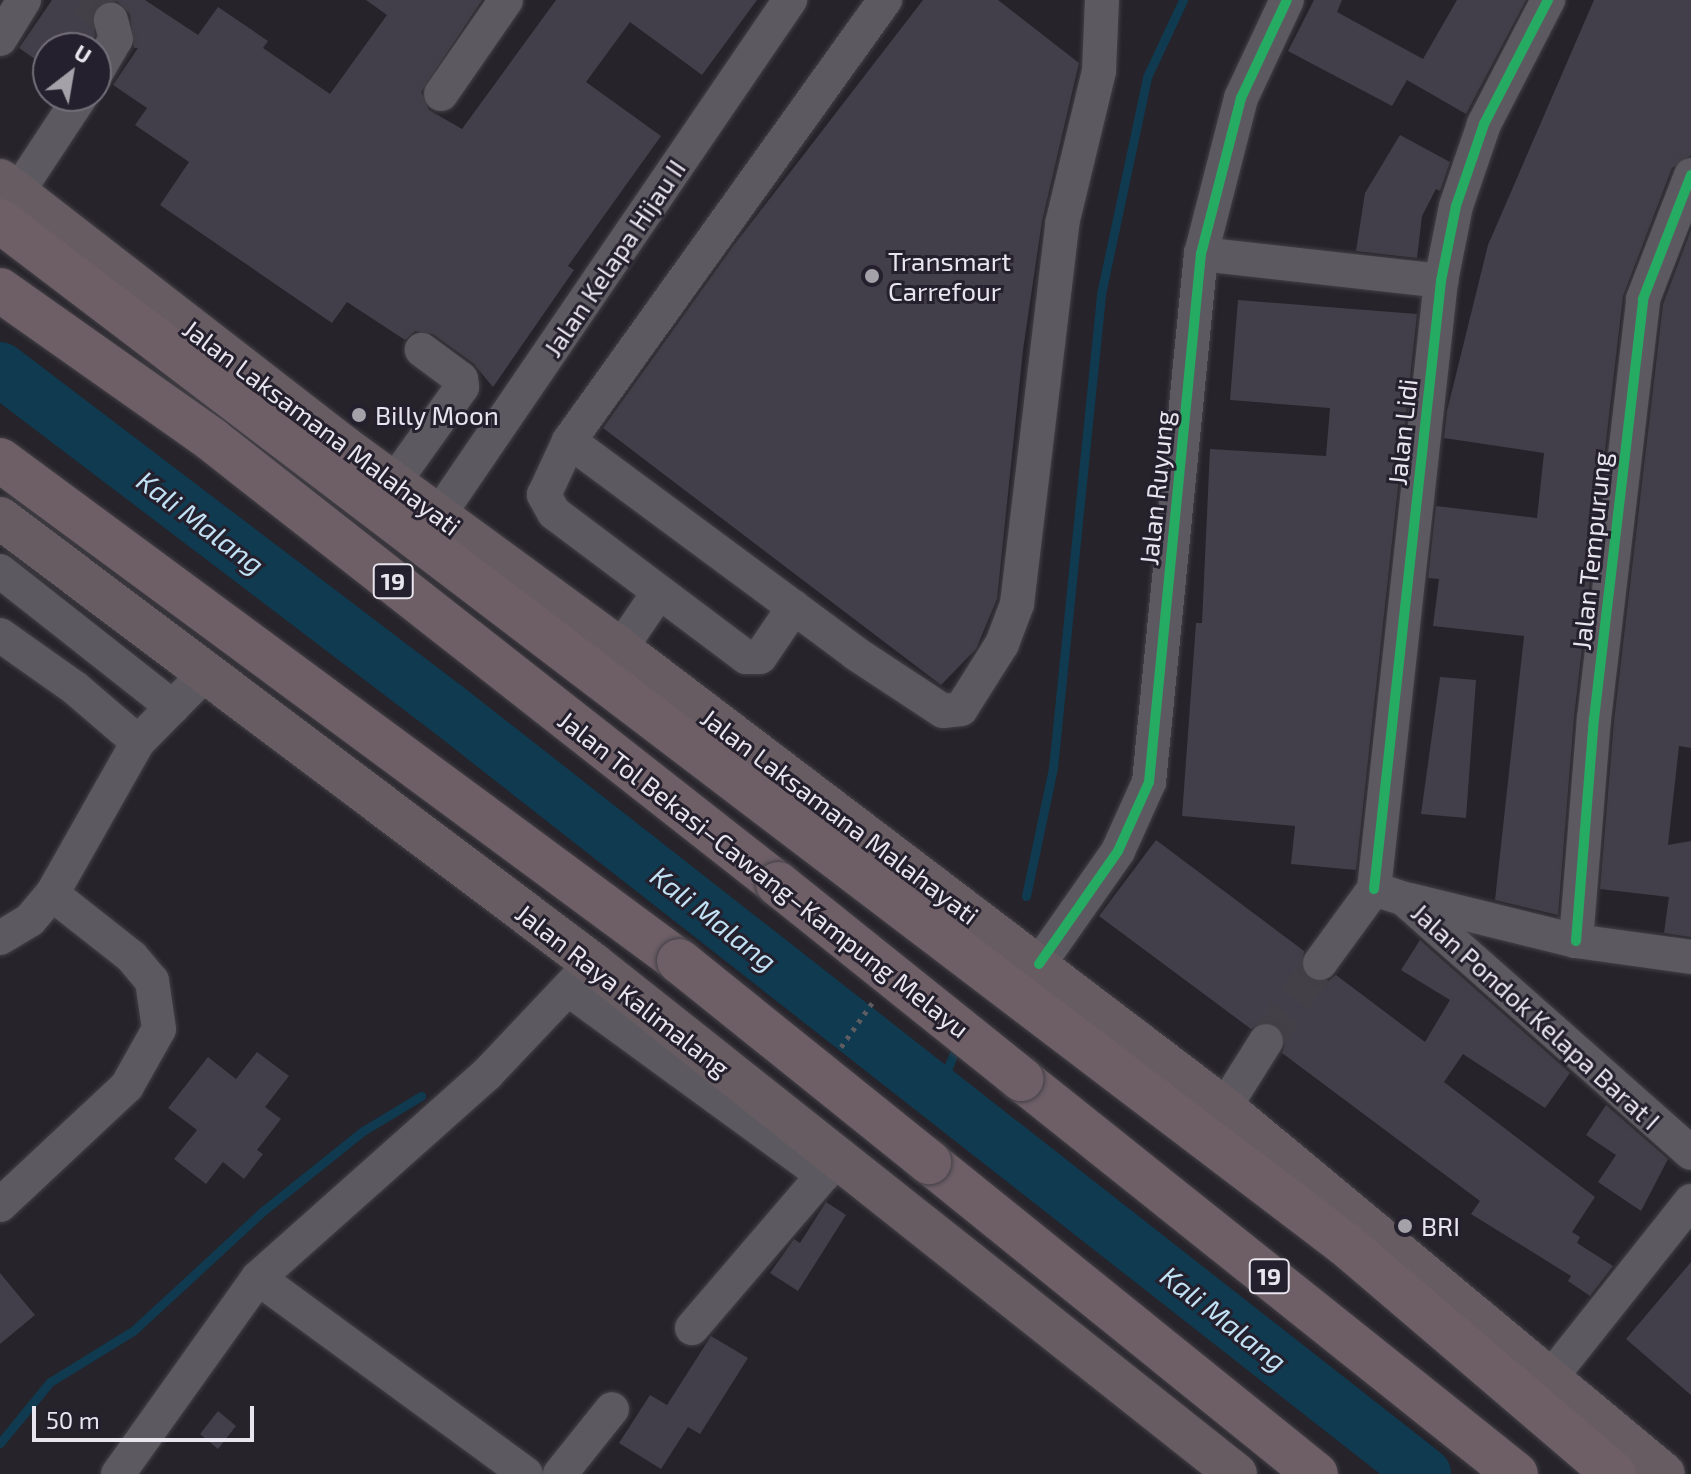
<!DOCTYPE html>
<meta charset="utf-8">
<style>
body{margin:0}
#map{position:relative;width:1691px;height:1474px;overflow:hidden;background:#26232a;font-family:"Exo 2",sans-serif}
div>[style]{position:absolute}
.stream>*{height:9px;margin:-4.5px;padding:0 4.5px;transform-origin:4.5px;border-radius:4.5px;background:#103a4f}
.river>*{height:54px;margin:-27px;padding:0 27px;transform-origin:27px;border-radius:27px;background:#103a4f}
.building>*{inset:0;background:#433f4a}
.minor-tunnel>*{height:34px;margin-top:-17px;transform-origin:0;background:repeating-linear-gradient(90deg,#434047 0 34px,transparent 0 51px)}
.path>*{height:5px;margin-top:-2.5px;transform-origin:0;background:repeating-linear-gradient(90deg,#5d5c61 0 4px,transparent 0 10px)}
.roads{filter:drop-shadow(0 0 2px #424046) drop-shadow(0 0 2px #424046)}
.minor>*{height:34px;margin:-17px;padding:0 17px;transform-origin:17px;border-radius:17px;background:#5c5a60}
.major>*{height:42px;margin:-21px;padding:0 21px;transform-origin:21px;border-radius:21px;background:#675c62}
.highway>*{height:44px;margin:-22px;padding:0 22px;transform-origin:22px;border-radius:22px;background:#6e5f66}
.bridges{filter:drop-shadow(0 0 2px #424046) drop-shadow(0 0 2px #424046)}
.highway-bridge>*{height:44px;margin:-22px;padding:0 22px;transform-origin:22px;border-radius:22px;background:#6e5f66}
.cycleway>*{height:10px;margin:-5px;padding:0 5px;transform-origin:5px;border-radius:5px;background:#26ab63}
.dots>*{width:22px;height:22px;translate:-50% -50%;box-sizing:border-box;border:4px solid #25202d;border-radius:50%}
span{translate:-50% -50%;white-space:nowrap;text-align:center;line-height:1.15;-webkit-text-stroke:6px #25202d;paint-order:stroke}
.shield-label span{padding:2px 6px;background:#25202d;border:2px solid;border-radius:6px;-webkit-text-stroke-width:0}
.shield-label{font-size:24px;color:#e8e5ee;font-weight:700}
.street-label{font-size:26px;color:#e8e5ee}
.poi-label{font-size:26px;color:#e8e5ee}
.left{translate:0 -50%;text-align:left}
.water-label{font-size:28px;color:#c1e1f4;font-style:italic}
.north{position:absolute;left:32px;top:32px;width:80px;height:80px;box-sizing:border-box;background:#25202d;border:2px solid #736f7a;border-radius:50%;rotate:31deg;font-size:22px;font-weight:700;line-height:32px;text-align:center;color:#e8e5ee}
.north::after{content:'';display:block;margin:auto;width:28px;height:36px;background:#a4a1a9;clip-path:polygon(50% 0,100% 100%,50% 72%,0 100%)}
.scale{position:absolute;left:32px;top:1406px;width:222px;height:36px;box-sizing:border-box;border:4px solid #e8e5ee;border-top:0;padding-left:10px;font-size:24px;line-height:28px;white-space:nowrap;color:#e8e5ee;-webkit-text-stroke:6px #25202d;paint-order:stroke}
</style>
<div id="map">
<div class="stream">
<i style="left:1026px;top:896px;width:131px;rotate:-78.1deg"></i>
<i style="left:1053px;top:768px;width:476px;rotate:-84.2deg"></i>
<i style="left:1101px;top:294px;width:222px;rotate:-78deg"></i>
<i style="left:1147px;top:77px;width:85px;rotate:-64.9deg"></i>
<i style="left:938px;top:1093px;width:52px;rotate:-68.4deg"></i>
<i style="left:0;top:1443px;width:79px;rotate:-50.7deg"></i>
<i style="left:50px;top:1382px;width:97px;rotate:-31.6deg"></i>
<i style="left:133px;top:1331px;width:177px;rotate:-42.7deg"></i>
<i style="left:263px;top:1211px;width:128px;rotate:-38.7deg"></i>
<i style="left:363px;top:1131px;width:68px;rotate:-31.1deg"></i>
</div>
<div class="river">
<i style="left:0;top:369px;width:559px;rotate:37.22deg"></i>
<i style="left:445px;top:707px;width:1244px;rotate:38.08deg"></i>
</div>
<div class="building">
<i style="clip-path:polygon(52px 0,145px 0,198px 35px,218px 7px,268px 41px,263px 48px,330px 94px,387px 15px,366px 0,482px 0,421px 92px,429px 110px,462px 129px,556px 0,757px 0,702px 75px,630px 22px,586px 82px,661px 136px,568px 266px,574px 270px,493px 387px,473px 363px,433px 334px,415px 331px,405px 340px,347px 302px,332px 323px,160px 205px,189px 162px,135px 125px,147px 108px,113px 85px,138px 48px,134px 48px,130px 14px,117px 1px,98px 5px,92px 16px,95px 36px,88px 48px,48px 48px,48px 68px,19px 48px)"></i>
<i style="clip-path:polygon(923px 0,998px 0,1079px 63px,1042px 221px,1023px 350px,997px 599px,976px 649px,941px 685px,603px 428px,734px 245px)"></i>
<i style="clip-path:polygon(1314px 0,1342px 0,1337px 12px,1423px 59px,1457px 0,1526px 0,1466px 114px,1407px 80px,1392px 106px,1288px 51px)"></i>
<i style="clip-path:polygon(1594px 0,1691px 0,1691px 155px,1672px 168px,1623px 296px,1574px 717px,1558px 915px,1495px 900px,1524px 636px,1433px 626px,1439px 579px,1428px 578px,1436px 506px,1537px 518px,1544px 453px,1444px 438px,1447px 411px,1488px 245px)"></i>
<i style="clip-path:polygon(1400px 135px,1450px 162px,1440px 191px,1436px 189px,1422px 216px,1417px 258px,1356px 251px,1365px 193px)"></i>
<i style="clip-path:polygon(1691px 230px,1691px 748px,1679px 746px,1668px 845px,1691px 841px,1691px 937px,1664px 933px,1669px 897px,1600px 889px,1614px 721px,1663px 304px)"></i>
<i style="clip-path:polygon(1238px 300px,1417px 314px,1356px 870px,1291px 864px,1295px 826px,1182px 816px,1196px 623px,1202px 623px,1210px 449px,1326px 456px,1330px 408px,1230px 400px)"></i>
<i style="clip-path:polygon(1440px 677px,1476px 680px,1466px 818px,1421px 814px)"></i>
<i style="clip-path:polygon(1156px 840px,1304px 951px,1302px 970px,1309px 980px,1327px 982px,1336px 975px,1425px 1042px,1450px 1000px,1401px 970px,1420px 940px,1570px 1073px,1545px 1108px,1463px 1054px,1444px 1082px,1595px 1197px,1572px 1232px,1580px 1237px,1577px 1243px,1613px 1266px,1590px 1296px,1568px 1281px,1571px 1276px,1471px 1214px,1480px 1201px,1282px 1053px,1286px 1041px,1277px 1025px,1266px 1021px,1251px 1029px,1099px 916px)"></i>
<i style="clip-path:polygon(257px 1052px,289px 1076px,265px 1107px,281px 1119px,257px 1150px,263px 1154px,244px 1179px,223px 1162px,206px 1184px,174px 1159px,197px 1130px,168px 1108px,208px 1057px,236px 1079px)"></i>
<i style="clip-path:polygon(1606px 1105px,1668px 1159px,1641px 1211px,1598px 1182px,1616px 1155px,1586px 1135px)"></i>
<i style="clip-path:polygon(826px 1202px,846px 1215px,798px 1291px,770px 1273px,794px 1239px,800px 1243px)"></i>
<i style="clip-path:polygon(1691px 1262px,1691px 1395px,1626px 1339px)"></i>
<i style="clip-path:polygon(0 1273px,35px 1315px,0 1344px)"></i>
<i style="clip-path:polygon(711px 1336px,748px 1358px,700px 1434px,688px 1427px,661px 1469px,619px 1443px,650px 1395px,667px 1405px)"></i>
<i style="clip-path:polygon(218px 1411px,236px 1426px,218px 1449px,200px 1434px)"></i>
</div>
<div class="minor-tunnel">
<i style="left:82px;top:0;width:35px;rotate:35deg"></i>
<i style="left:1266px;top:1041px;width:95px;rotate:-55.3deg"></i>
</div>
<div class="path">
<i style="left:841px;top:1047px;width:54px;rotate:-54.8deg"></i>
</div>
<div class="roads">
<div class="minor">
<i style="left:0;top:39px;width:46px;rotate:-58.4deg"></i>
<i style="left:96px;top:73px;width:39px;rotate:-60deg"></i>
<i style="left:116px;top:39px;width:20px;rotate:-105deg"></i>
<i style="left:441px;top:94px;width:114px;rotate:-55.3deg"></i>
<i style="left:17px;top:193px;width:116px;rotate:-56.6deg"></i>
<i style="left:1201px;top:254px;width:242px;rotate:6.4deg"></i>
<i style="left:569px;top:441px;width:356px;rotate:36.5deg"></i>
<i style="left:855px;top:653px;width:105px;rotate:33.4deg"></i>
<i style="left:943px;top:711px;width:18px;rotate:-6deg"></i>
<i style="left:961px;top:709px;width:77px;rotate:-57.8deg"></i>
<i style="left:1002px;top:644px;width:43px;rotate:-69.4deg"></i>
<i style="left:1017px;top:604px;width:383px;rotate:-83.2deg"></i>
<i style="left:1062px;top:224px;width:157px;rotate:-76.4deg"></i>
<i style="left:1099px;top:71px;width:71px;rotate:-87.6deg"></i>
<i style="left:394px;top:482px;width:117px;rotate:-54.4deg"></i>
<i style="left:462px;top:387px;width:8px;rotate:-97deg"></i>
<i style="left:461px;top:379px;width:49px;rotate:-143.4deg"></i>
<i style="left:438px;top:516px;width:625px;rotate:-55.7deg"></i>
<i style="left:0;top:571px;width:220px;rotate:38.2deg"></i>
<i style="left:794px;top:607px;width:60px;rotate:124.2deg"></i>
<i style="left:760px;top:657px;width:14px;rotate:180deg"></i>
<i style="left:746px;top:657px;width:240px;rotate:-143.1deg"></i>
<i style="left:554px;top:513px;width:21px;rotate:-119deg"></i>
<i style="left:544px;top:495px;width:60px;rotate:-65.2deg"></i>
<i style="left:569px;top:441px;width:543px;rotate:-54.38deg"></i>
<i style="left:0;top:635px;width:92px;rotate:35.2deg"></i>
<i style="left:75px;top:688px;width:83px;rotate:40.6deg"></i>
<i style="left:620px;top:649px;width:69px;rotate:-55.6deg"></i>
<i style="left:1374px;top:889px;width:612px;rotate:-83.71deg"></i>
<i style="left:1441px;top:281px;width:76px;rotate:-78.7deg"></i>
<i style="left:1456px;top:206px;width:87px;rotate:-71.1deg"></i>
<i style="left:1484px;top:124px;width:140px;rotate:-62.7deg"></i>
<i style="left:1374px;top:889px;width:32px;rotate:18deg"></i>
<i style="left:1404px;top:899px;width:383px;rotate:41.5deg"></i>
<i style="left:1410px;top:900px;width:171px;rotate:13.9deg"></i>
<i style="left:1576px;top:941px;width:116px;rotate:7.9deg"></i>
<i style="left:0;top:938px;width:35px;rotate:-31deg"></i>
<i style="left:30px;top:920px;width:34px;rotate:-50deg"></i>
<i style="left:52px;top:894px;width:175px;rotate:-60.5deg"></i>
<i style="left:138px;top:742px;width:98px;rotate:-45.4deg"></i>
<i style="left:1576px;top:941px;width:223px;rotate:-85.4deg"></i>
<i style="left:1594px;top:719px;width:423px;rotate:-83.3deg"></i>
<i style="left:1643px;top:299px;width:133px;rotate:-68.8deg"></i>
<i style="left:1320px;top:963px;width:92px;rotate:-53.9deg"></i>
<i style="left:1039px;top:964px;width:138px;rotate:-55deg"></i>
<i style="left:1118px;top:851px;width:76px;rotate:-65.8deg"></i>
<i style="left:1149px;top:782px;width:531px;rotate:-84.38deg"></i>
<i style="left:1201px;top:254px;width:161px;rotate:-75.6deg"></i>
<i style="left:1241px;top:98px;width:108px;rotate:-64.9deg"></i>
<i style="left:568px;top:989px;width:316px;rotate:36.1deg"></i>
<i style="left:1224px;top:1108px;width:79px;rotate:-57.9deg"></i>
<i style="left:0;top:1205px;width:174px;rotate:-43.1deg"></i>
<i style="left:127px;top:1086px;width:65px;rotate:-60.7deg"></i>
<i style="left:159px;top:1029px;width:49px;rotate:-98.3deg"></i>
<i style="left:152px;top:981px;width:31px;rotate:-130deg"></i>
<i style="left:132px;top:957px;width:102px;rotate:-141.8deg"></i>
<i style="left:258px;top:1278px;width:332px;rotate:36.2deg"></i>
<i style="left:692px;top:1328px;width:221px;rotate:-49.4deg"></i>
<i style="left:1551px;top:1377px;width:225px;rotate:-51.5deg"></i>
<i style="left:118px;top:1474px;width:241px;rotate:-54.5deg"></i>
<i style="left:258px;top:1278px;width:307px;rotate:-41.7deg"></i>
<i style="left:487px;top:1074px;width:153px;rotate:-46.6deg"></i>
<i style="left:560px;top:1474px;width:83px;rotate:-51.3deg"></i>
</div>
<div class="major">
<i style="left:0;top:180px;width:434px;rotate:37.8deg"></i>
<i style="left:343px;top:446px;width:343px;rotate:36.2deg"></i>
<i style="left:620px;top:649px;width:759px;rotate:37.23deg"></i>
<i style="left:1224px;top:1108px;width:572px;rotate:39.75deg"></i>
<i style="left:0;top:518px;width:741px;rotate:36.93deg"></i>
<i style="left:592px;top:963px;width:822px;rotate:38.43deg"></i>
</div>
<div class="highway">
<i style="left:0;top:221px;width:1690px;rotate:37.26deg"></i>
<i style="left:1345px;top:1244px;width:354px;rotate:40.5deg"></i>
<i style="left:0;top:290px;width:258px;rotate:35.2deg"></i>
<i style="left:211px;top:439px;width:721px;rotate:38.13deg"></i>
<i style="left:0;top:460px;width:844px;rotate:36.42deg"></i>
<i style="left:1021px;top:1079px;width:633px;rotate:38.59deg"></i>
<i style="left:929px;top:1162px;width:497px;rotate:38.9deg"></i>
</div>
</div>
<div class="bridges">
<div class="highway-bridge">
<i style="left:778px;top:884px;width:312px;rotate:38.7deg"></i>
<i style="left:679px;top:961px;width:321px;rotate:38.8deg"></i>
</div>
</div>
<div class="cycleway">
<i style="left:1374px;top:889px;width:612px;rotate:-83.71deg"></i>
<i style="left:1441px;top:281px;width:76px;rotate:-78.7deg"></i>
<i style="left:1456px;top:206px;width:87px;rotate:-71.1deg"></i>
<i style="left:1484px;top:124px;width:140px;rotate:-62.7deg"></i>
<i style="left:1576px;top:941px;width:223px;rotate:-85.4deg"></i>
<i style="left:1594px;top:719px;width:423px;rotate:-83.3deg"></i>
<i style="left:1643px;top:299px;width:133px;rotate:-68.8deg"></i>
<i style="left:1039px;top:964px;width:138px;rotate:-55deg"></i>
<i style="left:1118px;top:851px;width:76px;rotate:-65.8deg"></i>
<i style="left:1149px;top:782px;width:531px;rotate:-84.38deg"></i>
<i style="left:1201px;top:254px;width:161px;rotate:-75.6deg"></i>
<i style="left:1241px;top:98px;width:108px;rotate:-64.9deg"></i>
</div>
<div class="dots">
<i style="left:872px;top:276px;background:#a4a1a9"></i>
<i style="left:359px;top:415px;background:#a4a1a9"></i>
<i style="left:1405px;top:1226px;background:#a4a1a9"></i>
</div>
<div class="shield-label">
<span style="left:393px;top:581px">19</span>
<span style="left:1269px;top:1276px">19</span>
</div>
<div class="street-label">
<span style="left:614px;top:258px;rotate:-56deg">Jalan Kelapa Hijau II</span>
<span style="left:322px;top:427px;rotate:37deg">Jalan Laksamana Malahayati</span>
<span style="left:1402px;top:432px;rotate:-84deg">Jalan Lidi</span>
<span style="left:1156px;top:488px;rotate:-84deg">Jalan Ruyung</span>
<span style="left:1591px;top:551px;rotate:-84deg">Jalan Tempurung</span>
<span style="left:840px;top:816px;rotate:37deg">Jalan Laksamana Malahayati</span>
<span style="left:764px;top:874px;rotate:38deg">Jalan Tol Bekasi–Cawang–Kampung Melayu</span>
<span style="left:623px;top:990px;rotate:38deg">Jalan Raya Kalimalang</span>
<span style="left:1536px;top:1016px;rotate:42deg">Jalan Pondok Kelapa Barat I</span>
</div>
<div class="poi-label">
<span class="left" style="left:888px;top:276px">Transmart<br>Carrefour</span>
<span class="left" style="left:375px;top:415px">Billy Moon</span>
<span class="left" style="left:1421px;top:1226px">BRI</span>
</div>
<div class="water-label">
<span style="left:201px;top:522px;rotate:37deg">Kali Malang</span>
<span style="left:714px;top:918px;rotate:38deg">Kali Malang</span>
<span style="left:1224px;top:1318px;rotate:38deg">Kali Malang</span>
</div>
<div class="north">U</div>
<div class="scale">50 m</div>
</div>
